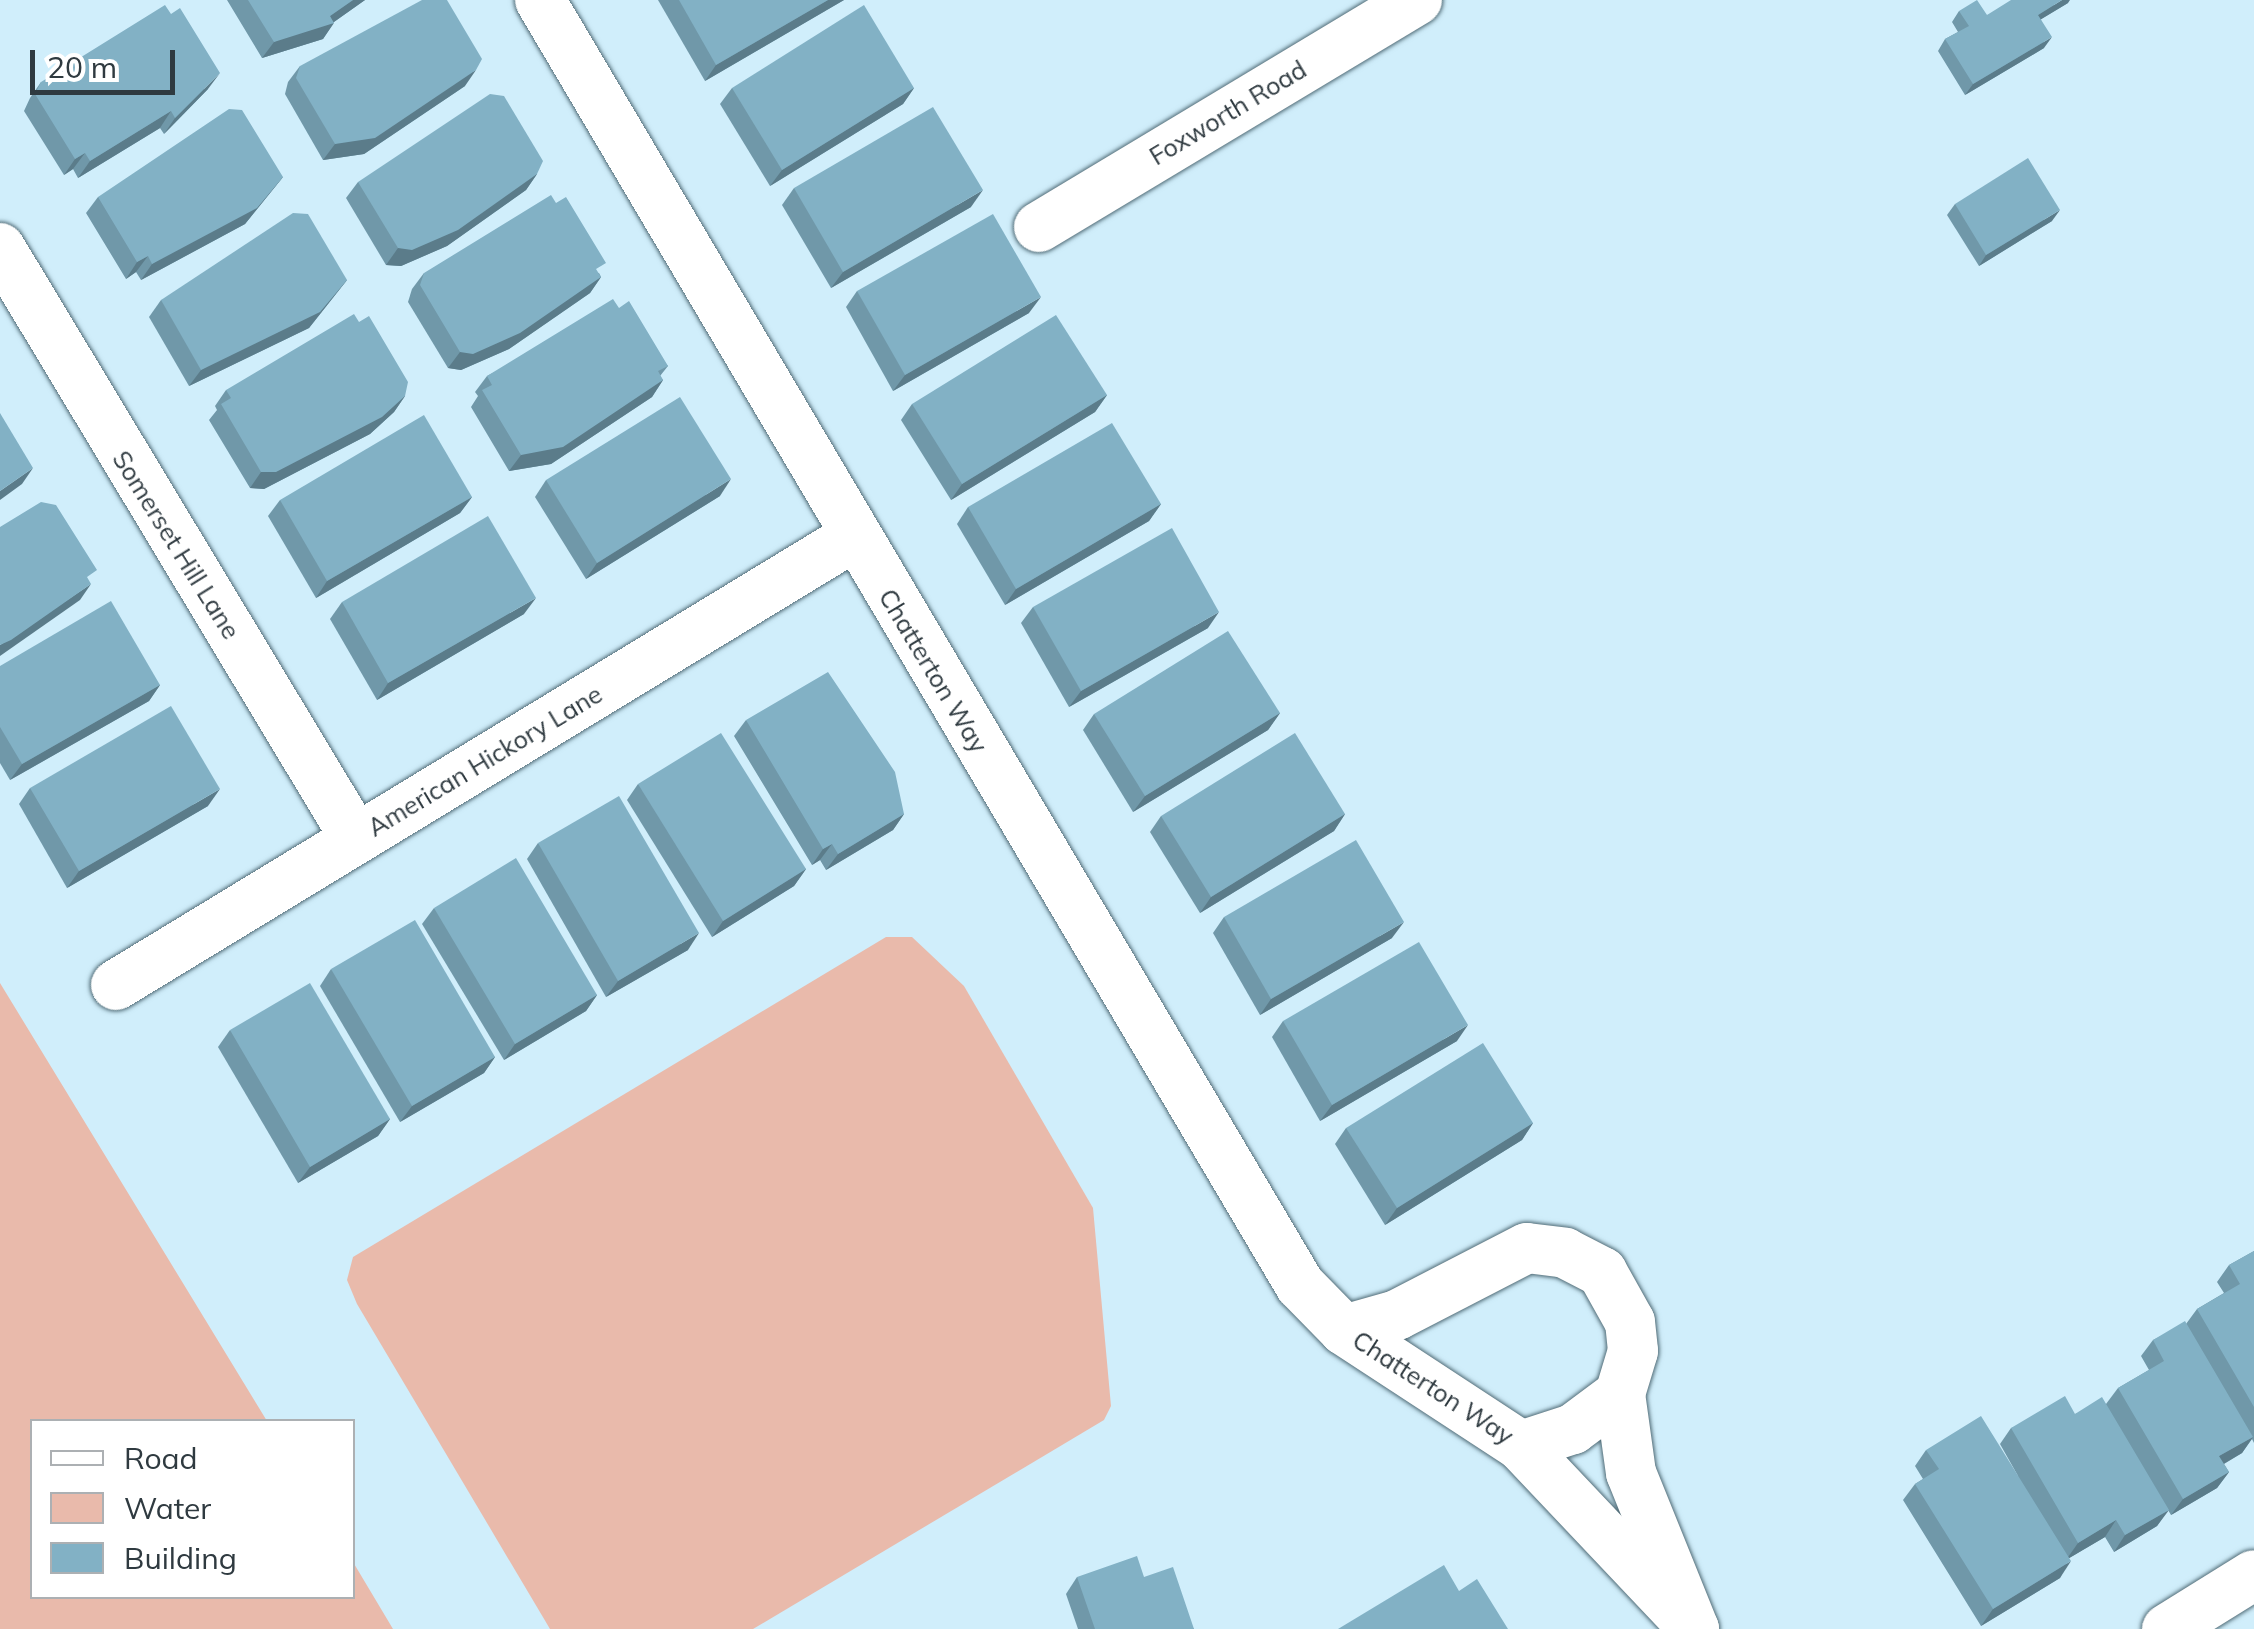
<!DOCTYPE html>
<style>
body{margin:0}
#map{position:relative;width:2254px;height:1629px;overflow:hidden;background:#d0eefb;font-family:Mulish,sans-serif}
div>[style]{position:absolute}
.water>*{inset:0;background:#e9baab}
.roads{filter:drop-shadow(0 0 2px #516c77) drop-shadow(0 0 2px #516c77)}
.minor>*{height:50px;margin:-25px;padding:0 25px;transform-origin:25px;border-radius:25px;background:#fff}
.wall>*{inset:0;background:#7098a9}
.shaded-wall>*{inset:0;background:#5b7c8a}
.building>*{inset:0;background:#82b1c5}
span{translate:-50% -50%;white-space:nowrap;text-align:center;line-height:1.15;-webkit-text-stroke:8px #fff;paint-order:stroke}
.street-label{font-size:25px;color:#2f3a40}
.legend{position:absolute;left:30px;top:1419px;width:325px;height:180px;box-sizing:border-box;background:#fff;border:2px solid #acb0b3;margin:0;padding:12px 18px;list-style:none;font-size:30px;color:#2f3a40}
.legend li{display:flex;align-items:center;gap:20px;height:50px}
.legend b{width:50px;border:2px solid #acb0b3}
.scale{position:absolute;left:30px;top:50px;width:145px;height:45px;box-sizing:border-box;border:5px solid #2f3a40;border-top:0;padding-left:12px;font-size:30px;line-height:35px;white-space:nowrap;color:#2f3a40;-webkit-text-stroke:8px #fff;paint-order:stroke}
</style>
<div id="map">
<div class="water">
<i style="clip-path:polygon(886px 937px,912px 937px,964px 986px,1093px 1208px,1111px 1406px,1104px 1420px,753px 1629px,550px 1629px,357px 1304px,347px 1280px,353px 1257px)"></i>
<i style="clip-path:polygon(0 983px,267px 1421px,32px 1422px,32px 1596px,352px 1596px,353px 1562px,393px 1629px,0 1629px)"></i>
</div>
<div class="roads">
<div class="minor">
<i style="left:540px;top:0;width:1493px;rotate:59.4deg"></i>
<i style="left:1300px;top:1285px;width:63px;rotate:45.6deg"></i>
<i style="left:1344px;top:1330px;width:212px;rotate:33.2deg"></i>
<i style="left:1521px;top:1446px;width:252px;rotate:46.6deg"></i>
<i style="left:1694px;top:1629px;width:168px;rotate:-112deg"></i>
<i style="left:1631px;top:1473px;width:80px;rotate:-97.9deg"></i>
<i style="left:1620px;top:1394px;width:59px;rotate:143.3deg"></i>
<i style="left:1573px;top:1429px;width:55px;rotate:161.9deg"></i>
<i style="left:1039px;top:227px;width:441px;rotate:-31deg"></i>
<i style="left:0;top:248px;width:690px;rotate:58.94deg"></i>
<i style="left:116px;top:985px;width:862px;rotate:-31.29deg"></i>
<i style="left:1344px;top:1330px;width:55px;rotate:-15.8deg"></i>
<i style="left:1397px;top:1315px;width:146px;rotate:-27.3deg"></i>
<i style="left:1527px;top:1248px;width:38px;rotate:7deg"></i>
<i style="left:1565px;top:1253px;width:42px;rotate:27.2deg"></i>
<i style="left:1602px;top:1272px;width:57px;rotate:60.8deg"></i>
<i style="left:1630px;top:1322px;width:29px;rotate:84deg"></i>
<i style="left:1633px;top:1351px;width:45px;rotate:106.8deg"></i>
<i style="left:2167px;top:1629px;width:102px;rotate:-31.8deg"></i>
</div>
</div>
<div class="wall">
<i style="clip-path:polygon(227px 0,365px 0,334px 22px,323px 39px,262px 58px)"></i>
<i style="clip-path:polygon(658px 0,844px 0,705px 81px)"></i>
<i style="clip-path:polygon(2068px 3px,2041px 19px,2044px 48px,1965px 95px,1938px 51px,1945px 39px,1958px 32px,1952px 22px,1959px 11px,1987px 15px)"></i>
<i style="clip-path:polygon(300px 66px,465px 86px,364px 154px,323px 160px,285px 94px,288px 82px)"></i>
<i style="clip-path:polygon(41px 82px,208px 89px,164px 134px,160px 128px,78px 178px,73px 169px,64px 175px,24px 111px,30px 98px)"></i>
<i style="clip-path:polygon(732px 88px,914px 88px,903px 104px,770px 186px,720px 104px)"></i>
<i style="clip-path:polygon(537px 174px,526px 190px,447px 246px,401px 266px,386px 265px,346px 198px,358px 182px)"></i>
<i style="clip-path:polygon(283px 177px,245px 224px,141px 280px,136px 272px,126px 279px,86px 213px,98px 197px)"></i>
<i style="clip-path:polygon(794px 188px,971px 207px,831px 288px,782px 205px)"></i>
<i style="clip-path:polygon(1955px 204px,2052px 221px,1979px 266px,1947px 215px)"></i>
<i style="clip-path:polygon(424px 273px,599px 273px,601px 277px,590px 293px,509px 349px,461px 370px,448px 368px,408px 302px,412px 289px)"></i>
<i style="clip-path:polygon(347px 280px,309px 328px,189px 386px,149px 317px,161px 300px)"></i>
<i style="clip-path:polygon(857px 291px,1029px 313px,893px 391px,846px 307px)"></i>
<i style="clip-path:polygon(619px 308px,668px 366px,660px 376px,663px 380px,652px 397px,551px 464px,509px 471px,471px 407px,478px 396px,475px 392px,487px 376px)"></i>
<i style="clip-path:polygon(226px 390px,405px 396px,394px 412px,370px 434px,264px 489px,250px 488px,209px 420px,217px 410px,215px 406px)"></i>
<i style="clip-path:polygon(1107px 395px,1095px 412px,951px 500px,901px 420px,912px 404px)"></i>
<i style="clip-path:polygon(546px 480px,720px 496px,586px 579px,535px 497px)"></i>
<i style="clip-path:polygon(472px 497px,460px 513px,316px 598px,268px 516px,280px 500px)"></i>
<i style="clip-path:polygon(1161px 504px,1149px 521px,1005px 605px,957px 524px,968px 507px)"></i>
<i style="clip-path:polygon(342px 602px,524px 614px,377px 700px,330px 619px)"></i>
<i style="clip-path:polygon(1033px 607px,1208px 628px,1069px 707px,1021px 623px)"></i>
<i style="clip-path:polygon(0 666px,160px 685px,149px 701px,10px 780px,0 763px)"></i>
<i style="clip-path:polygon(1280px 713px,1268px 730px,1133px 812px,1083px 730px,1094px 714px)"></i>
<i style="clip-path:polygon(746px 720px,904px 814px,893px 830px,826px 870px,820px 860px,812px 865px,734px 736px)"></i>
<i style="clip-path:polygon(638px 784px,806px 869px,794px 886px,712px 937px,627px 800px)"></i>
<i style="clip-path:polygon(30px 788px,208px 806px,67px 888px,19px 804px)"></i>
<i style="clip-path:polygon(1345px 814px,1334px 831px,1200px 913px,1150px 832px,1161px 816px)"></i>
<i style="clip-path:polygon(538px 843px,688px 950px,606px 997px,527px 859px)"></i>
<i style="clip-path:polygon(434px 908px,597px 995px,586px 1011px,504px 1060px,422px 924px)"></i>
<i style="clip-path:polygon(1224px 917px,1392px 938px,1260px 1015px,1213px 933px)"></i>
<i style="clip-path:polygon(331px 969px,495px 1057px,484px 1073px,400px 1122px,320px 986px)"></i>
<i style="clip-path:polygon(1283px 1021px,1457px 1041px,1320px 1121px,1272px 1037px)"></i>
<i style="clip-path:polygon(230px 1030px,390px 1119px,378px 1136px,298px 1183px,218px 1047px)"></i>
<i style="clip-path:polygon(1533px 1123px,1522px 1140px,1385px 1225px,1335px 1144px,1346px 1128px)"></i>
<i style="clip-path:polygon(2254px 1251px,2254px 1443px,2252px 1439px,2242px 1453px,2224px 1464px,2229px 1472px,2217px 1488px,2171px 1515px,2168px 1510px,2157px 1526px,2114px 1552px,2105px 1537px,2069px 1558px,2060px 1578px,1981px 1626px,1903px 1500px,1915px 1484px,1923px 1479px,1915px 1466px,1926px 1450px,2018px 1476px,2000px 1444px,2011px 1428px,2075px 1414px,2106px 1404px,2118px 1388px,2149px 1370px,2141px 1356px,2153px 1340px,2186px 1324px,2197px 1309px,2224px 1293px,2217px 1282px,2229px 1265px)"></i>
<i style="clip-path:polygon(1077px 1577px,1144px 1577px,1194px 1629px,1078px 1629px,1066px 1594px)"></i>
</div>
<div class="shaded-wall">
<i style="clip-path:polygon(353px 0,365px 0,331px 24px,334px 23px,323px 39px,262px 58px,274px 42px,330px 16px)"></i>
<i style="clip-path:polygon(828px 0,844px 0,705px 81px,716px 65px)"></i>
<i style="clip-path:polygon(2062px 0,2070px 0,2068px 3px,2030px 26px,2038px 15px)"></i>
<i style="clip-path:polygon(2052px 37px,2044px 48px,1965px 95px,1973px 84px)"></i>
<i style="clip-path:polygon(476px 70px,465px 86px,364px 154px,323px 160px,335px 144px)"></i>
<i style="clip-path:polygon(220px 73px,208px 89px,164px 134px,175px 118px)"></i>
<i style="clip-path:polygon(914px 88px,903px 104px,770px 186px,782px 170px)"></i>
<i style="clip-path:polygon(171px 111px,160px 128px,78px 178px,90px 161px)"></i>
<i style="clip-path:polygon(85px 153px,73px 169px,64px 175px,75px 159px)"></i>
<i style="clip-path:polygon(537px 174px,526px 190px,447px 246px,401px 266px,386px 265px,398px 248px)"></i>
<i style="clip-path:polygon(283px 177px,245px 224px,141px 280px,152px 264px)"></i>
<i style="clip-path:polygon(983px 190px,971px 207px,831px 288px,843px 272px)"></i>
<i style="clip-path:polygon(2060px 210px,2052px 221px,1979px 266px,1986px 255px)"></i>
<i style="clip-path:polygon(148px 256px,136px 272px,126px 279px,137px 262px)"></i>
<i style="clip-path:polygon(601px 277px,590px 293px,509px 349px,461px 370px,448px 368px,460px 352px)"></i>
<i style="clip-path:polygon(347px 280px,309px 328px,189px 386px,201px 370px)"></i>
<i style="clip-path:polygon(1041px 297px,1029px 313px,893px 391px,905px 375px)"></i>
<i style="clip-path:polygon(663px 380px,652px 397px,551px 464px,509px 471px,521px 455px)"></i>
<i style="clip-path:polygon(1107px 395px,1095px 412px,951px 500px,962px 484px)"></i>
<i style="clip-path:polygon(405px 396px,394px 412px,370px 434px,264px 489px,250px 488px,261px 472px)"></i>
<i style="clip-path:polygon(33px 468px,22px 484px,0 500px,0 491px)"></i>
<i style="clip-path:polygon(731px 479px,720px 496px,586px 579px,597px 563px)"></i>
<i style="clip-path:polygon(472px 497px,460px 513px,316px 598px,327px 581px)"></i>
<i style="clip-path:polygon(1161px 504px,1149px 521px,1005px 605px,1016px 589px)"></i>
<i style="clip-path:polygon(91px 584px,80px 600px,0 656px,0 645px)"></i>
<i style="clip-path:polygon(536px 598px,524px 614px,377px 700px,388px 683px)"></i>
<i style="clip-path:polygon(1219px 612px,1208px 628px,1069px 707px,1081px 691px)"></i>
<i style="clip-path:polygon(160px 685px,149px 701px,10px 780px,22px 764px)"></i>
<i style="clip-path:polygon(1280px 713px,1268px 730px,1133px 812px,1145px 796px)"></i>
<i style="clip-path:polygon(220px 789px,208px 806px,67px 888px,79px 871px)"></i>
<i style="clip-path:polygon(904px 814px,893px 830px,826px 870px,838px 854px)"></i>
<i style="clip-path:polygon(1345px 814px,1334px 831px,1200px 913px,1211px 897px)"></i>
<i style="clip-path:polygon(832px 844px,820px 860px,812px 865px,823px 849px)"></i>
<i style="clip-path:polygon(806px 869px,794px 886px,712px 937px,723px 921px)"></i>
<i style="clip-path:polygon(1404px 922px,1392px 938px,1260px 1015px,1271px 999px)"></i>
<i style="clip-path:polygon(699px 933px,688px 950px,606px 997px,618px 981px)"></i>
<i style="clip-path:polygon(597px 995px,586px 1011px,504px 1060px,515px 1044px)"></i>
<i style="clip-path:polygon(1468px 1025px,1457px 1041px,1320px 1121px,1332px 1105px)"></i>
<i style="clip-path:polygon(495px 1057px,484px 1073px,400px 1122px,412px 1106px)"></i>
<i style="clip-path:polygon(390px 1119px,378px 1136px,298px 1183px,310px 1167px)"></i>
<i style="clip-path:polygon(1533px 1123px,1522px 1140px,1385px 1225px,1397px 1208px)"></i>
<i style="clip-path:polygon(2253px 1437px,2242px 1453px,2208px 1473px,2219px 1456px)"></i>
<i style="clip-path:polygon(2229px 1472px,2217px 1488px,2171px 1515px,2183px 1499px)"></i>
<i style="clip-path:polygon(2169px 1510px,2157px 1526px,2114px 1552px,2125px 1535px)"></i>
<i style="clip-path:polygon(2116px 1520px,2105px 1537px,2066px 1560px,2078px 1543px)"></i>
<i style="clip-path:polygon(2071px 1561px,2060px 1578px,1981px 1626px,1993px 1609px)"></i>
</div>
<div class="building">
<i style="clip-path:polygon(248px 0,353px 0,330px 16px,334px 23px,274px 42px)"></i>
<i style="clip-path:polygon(422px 0,447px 0,482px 59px,476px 70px,375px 138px,335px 144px,296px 78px,300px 66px)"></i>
<i style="clip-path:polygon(679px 0,828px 0,716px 65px)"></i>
<i style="clip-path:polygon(1977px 0,1987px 15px,2011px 0,2062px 0,2038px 15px,2052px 37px,1973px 84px,1945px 39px,1969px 26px,1959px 11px)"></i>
<i style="clip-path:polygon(165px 5px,171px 14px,180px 8px,220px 73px,175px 118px,171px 111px,90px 161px,85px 153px,75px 159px,35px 94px,41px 82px)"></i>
<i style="clip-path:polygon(864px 5px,914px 88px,782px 170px,732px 88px)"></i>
<i style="clip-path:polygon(490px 94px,504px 96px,543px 161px,537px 174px,458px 230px,412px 250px,398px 248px,358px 182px)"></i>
<i style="clip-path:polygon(933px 107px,983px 190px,843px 272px,794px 188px)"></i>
<i style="clip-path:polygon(229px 109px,242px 110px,283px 177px,257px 208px,152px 264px,148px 256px,137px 262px,98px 197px)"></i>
<i style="clip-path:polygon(2028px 158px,2060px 210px,1986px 255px,1955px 204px)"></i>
<i style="clip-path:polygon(551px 195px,556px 203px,566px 197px,606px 263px,596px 269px,601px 277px,520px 333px,473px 354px,460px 352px,420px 285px,424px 273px)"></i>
<i style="clip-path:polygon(293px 213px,308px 214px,347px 280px,320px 312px,201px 370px,161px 300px)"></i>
<i style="clip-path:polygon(993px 214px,1041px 297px,905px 375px,857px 291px)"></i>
<i style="clip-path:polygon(613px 299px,619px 308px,629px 301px,668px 366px,658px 371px,663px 380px,563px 447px,521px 455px,482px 390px,492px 385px,487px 376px)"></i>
<i style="clip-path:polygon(354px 314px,359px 322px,369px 316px,408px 382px,405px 396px,382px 417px,276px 472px,261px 472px,221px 404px,231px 398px,226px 390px)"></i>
<i style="clip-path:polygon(1056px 315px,1107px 395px,962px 484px,912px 404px)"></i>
<i style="clip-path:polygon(680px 397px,731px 479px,597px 563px,546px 480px)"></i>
<i style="clip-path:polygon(0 413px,33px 468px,0 491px)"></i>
<i style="clip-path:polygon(424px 415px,472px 497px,327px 581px,280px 500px)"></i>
<i style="clip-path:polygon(1112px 423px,1161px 504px,1016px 589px,968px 507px)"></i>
<i style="clip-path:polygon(41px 502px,56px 505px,97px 570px,87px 577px,91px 584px,11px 640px,0 645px,0 527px)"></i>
<i style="clip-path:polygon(488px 516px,536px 598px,388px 683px,342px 602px)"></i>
<i style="clip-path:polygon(1172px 528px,1219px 612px,1081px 691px,1033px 607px)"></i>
<i style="clip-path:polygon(111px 601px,160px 685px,22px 764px,0 727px,0 666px)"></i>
<i style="clip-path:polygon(1228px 631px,1280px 713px,1145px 796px,1094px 714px)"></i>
<i style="clip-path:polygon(828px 672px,895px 772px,904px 814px,838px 854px,832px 844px,823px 849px,746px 720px)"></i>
<i style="clip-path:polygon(171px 706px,220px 789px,79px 871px,30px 788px)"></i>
<i style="clip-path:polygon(721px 733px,806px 869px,723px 921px,638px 784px)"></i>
<i style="clip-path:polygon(1295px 733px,1345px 814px,1211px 897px,1161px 816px)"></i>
<i style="clip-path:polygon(619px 796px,699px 933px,618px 981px,538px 843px)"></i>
<i style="clip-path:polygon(1356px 840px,1404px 922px,1271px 999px,1224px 917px)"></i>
<i style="clip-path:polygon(516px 858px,597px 995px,515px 1044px,434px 908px)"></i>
<i style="clip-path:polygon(415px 920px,495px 1057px,412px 1106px,331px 969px)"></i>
<i style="clip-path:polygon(1419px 942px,1468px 1025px,1332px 1105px,1283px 1021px)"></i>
<i style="clip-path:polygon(310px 983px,390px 1119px,310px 1167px,230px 1030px)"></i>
<i style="clip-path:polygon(1483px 1043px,1533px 1123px,1397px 1208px,1346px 1128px)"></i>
<i style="clip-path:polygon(2254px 1251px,2254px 1407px,2197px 1309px,2240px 1284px,2229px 1265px)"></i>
<i style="clip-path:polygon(2185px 1321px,2253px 1437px,2219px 1456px,2229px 1472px,2183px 1499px,2118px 1388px,2164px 1361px,2153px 1340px)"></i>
<i style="clip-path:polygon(2065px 1396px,2075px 1414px,2102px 1397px,2169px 1510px,2125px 1535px,2116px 1520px,2078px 1543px,2011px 1428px)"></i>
<i style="clip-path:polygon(1981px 1416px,2071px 1561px,1993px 1609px,1915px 1484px,1939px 1469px,1926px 1450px)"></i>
<i style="clip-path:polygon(1137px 1556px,1144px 1577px,1173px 1567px,1194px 1629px,1095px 1629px,1077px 1577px)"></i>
<i style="clip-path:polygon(1444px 1565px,1459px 1591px,1477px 1579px,1508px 1629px,1338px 1629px)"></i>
</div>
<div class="street-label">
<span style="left:1228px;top:113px;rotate:-31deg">Foxworth Road</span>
<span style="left:176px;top:545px;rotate:58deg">Somerset Hill Lane</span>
<span style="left:933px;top:671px;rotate:59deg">Chatterton Way</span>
<span style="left:485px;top:761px;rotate:-31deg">American Hickory Lane</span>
<span style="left:1433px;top:1388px;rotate:33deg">Chatterton Way</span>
</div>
<ul class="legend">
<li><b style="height:12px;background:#fff"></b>Road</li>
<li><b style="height:28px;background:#e9baab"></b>Water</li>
<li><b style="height:28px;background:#82b1c5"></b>Building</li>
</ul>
<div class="scale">20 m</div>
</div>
